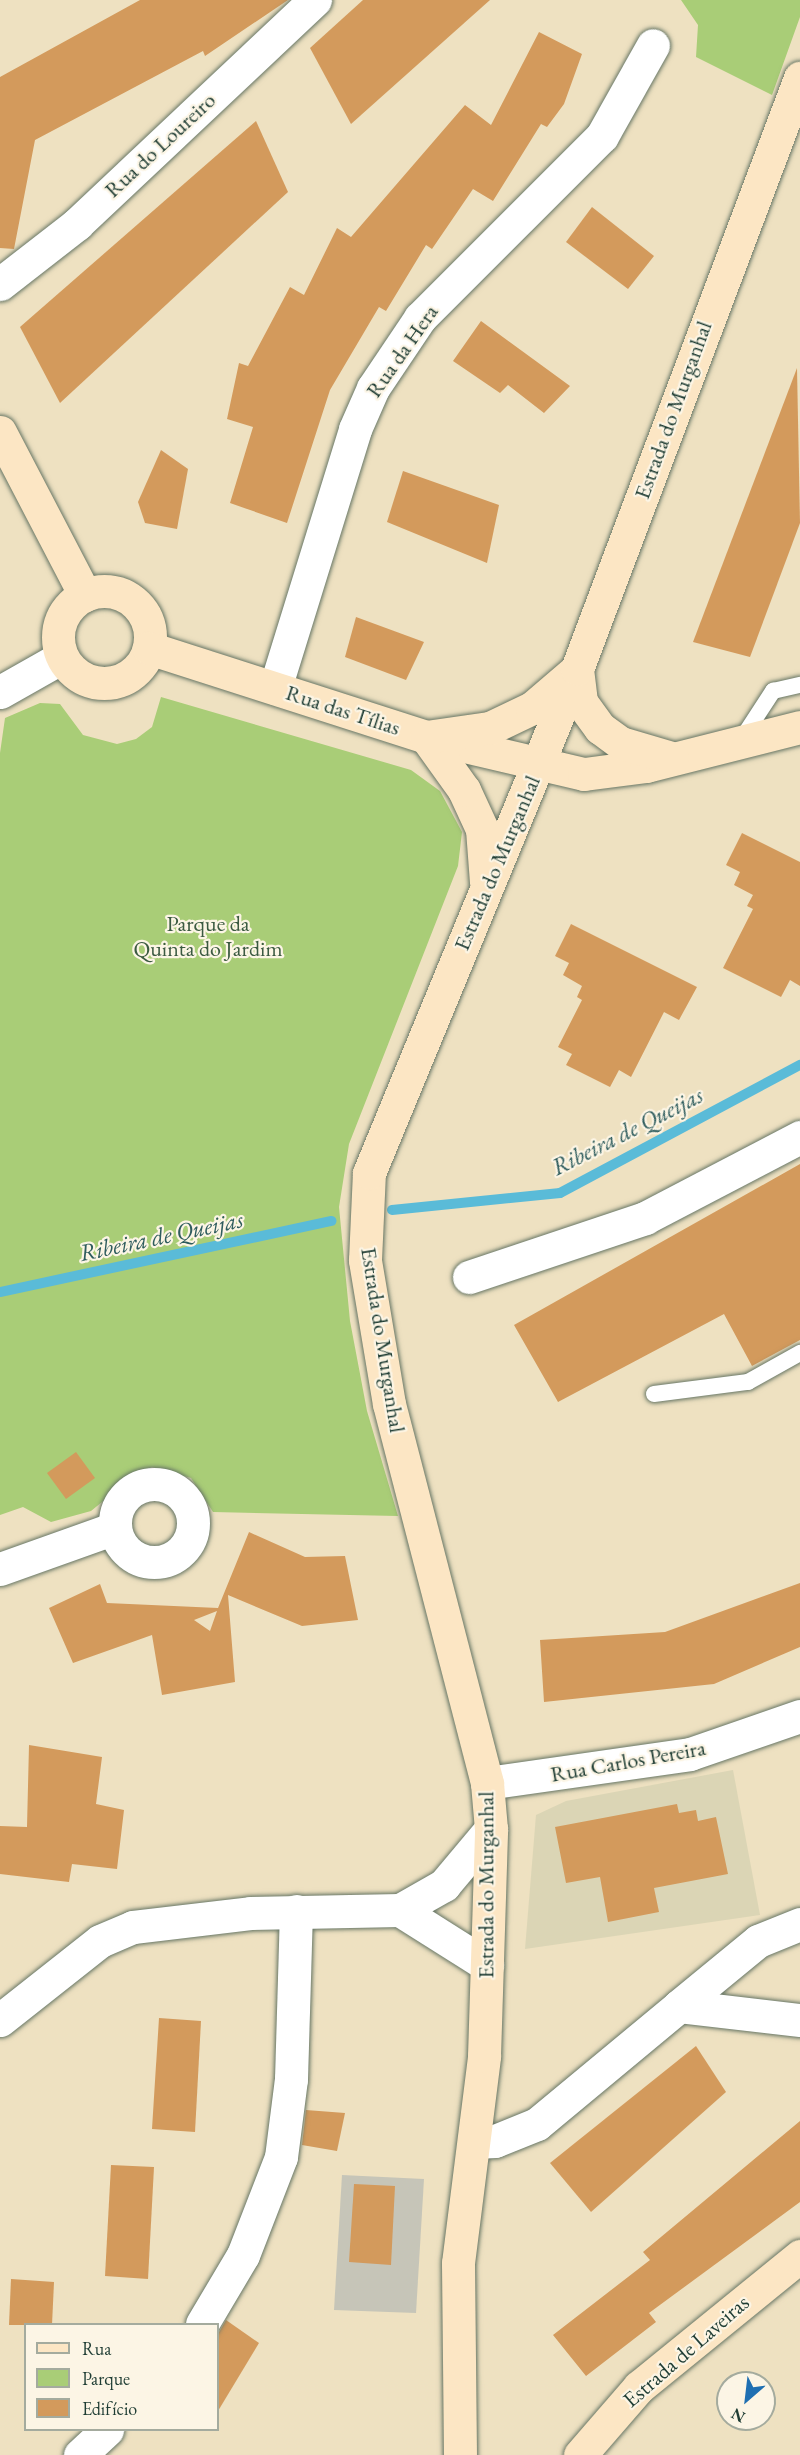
<!DOCTYPE html>
<meta charset="utf-8">
<style>
body{margin:0}
#map{position:relative;width:800px;height:2455px;overflow:hidden;background:#eee1c1;font-family:"EB Garamond",serif}
div>[style]{position:absolute}
.built>*{inset:0;background:#dbd5b5}
.industrial>*{inset:0;background:#c6c5b8}
.green>*{inset:0;background:#a9cd77}
.stream>*{height:10px;margin:-5px;padding:0 5px;transform-origin:5px;border-radius:5px;background:#5abbd8}
.building>*{inset:0;background:#d39a5c}
.roads{filter:drop-shadow(0 0 2px #677665) drop-shadow(0 0 2px #677665)}
.lane>*{height:16px;margin:-8px;padding:0 8px;transform-origin:8px;border-radius:8px;background:#fff}
.street>*{height:33px;margin:-16.5px;padding:0 16.5px;transform-origin:16.5px;border-radius:16.5px;background:#fff}
.street>.ring{margin:-16.5px;padding:0;box-sizing:content-box;background:none;border:33px solid #fff;border-radius:50%}
.secondary>*{height:33px;margin:-16.5px;padding:0 16.5px;transform-origin:16.5px;border-radius:16.5px;background:#fce6c4}
.secondary>.ring{margin:-16.5px;padding:0;box-sizing:content-box;background:none;border:33px solid #fce6c4;border-radius:50%}
span{translate:-50% -50%;white-space:nowrap;text-align:center;line-height:1.15;-webkit-text-stroke:4.5px #fcf5e5;paint-order:stroke}
.street-label{font-size:22px;color:#1f3d34}
.park-label{font-size:22px;color:#3b5a41}
.water-label{font-size:24px;color:#2e5c5d;font-style:italic}
.legend{position:absolute;left:24px;top:2323px;width:195px;height:108px;box-sizing:border-box;background:#fcf5e5;border:2px solid #a4ab9e;margin:0;padding:8px 10px;list-style:none;font-size:18px;color:#1f3d34}
.legend li{display:flex;align-items:center;gap:12px;height:30px}
.legend b{width:30px;border:2px solid #a4ab9e}
.north{position:absolute;left:716px;top:2371px;width:60px;height:60px;box-sizing:border-box;background:#fcf5e5;border:2px solid #a4ab9e;border-radius:50%;rotate:208deg;font-size:16px;font-weight:700;line-height:24px;text-align:center;color:#1f3d34}
.north::after{content:'';display:block;margin:auto;width:21px;height:27px;background:#1f6fb2;clip-path:polygon(50% 0,100% 100%,50% 72%,0 100%)}
</style>
<div id="map">
<div class="built">
<i style="clip-path:polygon(733px 1770px,760px 1915px,525px 1949px,536px 1815px,566px 1801px)"></i>
</div>
<div class="industrial">
<i style="clip-path:polygon(342px 2175px,424px 2179px,416px 2313px,334px 2310px)"></i>
</div>
<div class="green">
<i style="clip-path:polygon(681px 0,800px 0,800px 17px,772px 95px,696px 57px,698px 25px)"></i>
<i style="clip-path:polygon(161px 697px,411px 770px,440px 791px,462px 832px,458px 866px,349px 1144px,339px 1207px,350px 1321px,367px 1411px,398px 1516px,213px 1512px,191px 1478px,152px 1467px,135px 1475px,91px 1511px,51px 1522px,23px 1507px,0 1515px,0 753px,5px 718px,40px 703px,60px 704px,83px 735px,117px 744px,136px 739px,152px 727px)"></i>
</div>
<div class="stream">
<i style="left:392px;top:1210px;width:169px;rotate:-5.8deg"></i>
<i style="left:560px;top:1193px;width:272px;rotate:-28.1deg"></i>
<i style="left:0;top:1292px;width:339px;rotate:-12.1deg"></i>
</div>
<div class="building">
<i style="clip-path:polygon(140px 0,288px 0,205px 56px,203px 51px,35px 140px,14px 249px,0 248px,0 77px)"></i>
<i style="clip-path:polygon(363px 0,490px 0,351px 124px,310px 48px)"></i>
<i style="clip-path:polygon(539px 32px,582px 54px,564px 104px,547px 127px,541px 124px,493px 201px,473px 189px,432px 249px,426px 245px,386px 311px,379px 307px,330px 390px,287px 523px,230px 503px,253px 427px,227px 419px,239px 363px,248px 366px,290px 287px,304px 295px,337px 228px,351px 237px,465px 105px,491px 125px)"></i>
<i style="clip-path:polygon(256px 121px,288px 192px,60px 403px,20px 327px)"></i>
<i style="clip-path:polygon(592px 207px,654px 256px,628px 289px,566px 242px)"></i>
<i style="clip-path:polygon(481px 321px,570px 386px,544px 413px,508px 385px,500px 393px,453px 361px)"></i>
<i style="clip-path:polygon(797px 368px,800px 523px,750px 657px,693px 642px)"></i>
<i style="clip-path:polygon(161px 450px,188px 469px,177px 529px,145px 523px,138px 502px)"></i>
<i style="clip-path:polygon(403px 471px,499px 505px,487px 563px,387px 522px)"></i>
<i style="clip-path:polygon(356px 617px,424px 642px,406px 680px,345px 657px)"></i>
<i style="clip-path:polygon(742px 833px,800px 862px,800px 986px,790px 980px,781px 997px,723px 968px,753px 909px,747px 906px,753px 895px,734px 885px,740px 872px,726px 865px)"></i>
<i style="clip-path:polygon(571px 924px,697px 987px,679px 1020px,664px 1012px,631px 1077px,619px 1070px,610px 1087px,566px 1065px,572px 1054px,558px 1047px,582px 1000px,577px 997px,582px 986px,563px 975px,569px 963px,555px 956px)"></i>
<i style="clip-path:polygon(800px 1164px,800px 1340px,752px 1366px,724px 1314px,558px 1402px,514px 1325px)"></i>
<i style="clip-path:polygon(76px 1452px,95px 1478px,66px 1499px,47px 1473px)"></i>
<i style="clip-path:polygon(evenodd,249px 1532px,305px 1557px,345px 1556px,358px 1620px,302px 1626px,228px 1595px,235px 1682px,162px 1695px,152px 1635px,73px 1663px,49px 1608px,100px 1584px,107px 1603px,218px 1608px,249px 1532px,217px 1611px,210px 1631px,194px 1620px,217px 1611px)"></i>
<i style="clip-path:polygon(800px 1583px,800px 1647px,714px 1684px,544px 1702px,540px 1640px,665px 1632px)"></i>
<i style="clip-path:polygon(29px 1745px,102px 1757px,96px 1804px,124px 1810px,117px 1869px,72px 1864px,69px 1882px,0 1874px,0 1826px,27px 1827px)"></i>
<i style="clip-path:polygon(677px 1804px,679px 1813px,696px 1810px,698px 1821px,716px 1817px,728px 1874px,654px 1888px,659px 1912px,608px 1922px,600px 1877px,566px 1883px,555px 1827px)"></i>
<i style="clip-path:polygon(159px 2018px,201px 2021px,195px 2132px,152px 2129px)"></i>
<i style="clip-path:polygon(696px 2046px,726px 2092px,591px 2212px,550px 2163px)"></i>
<i style="clip-path:polygon(306px 2110px,345px 2113px,337px 2151px,302px 2145px)"></i>
<i style="clip-path:polygon(800px 2121px,800px 2202px,649px 2313px,656px 2322px,586px 2376px,553px 2335px,650px 2260px,643px 2252px)"></i>
<i style="clip-path:polygon(111px 2165px,154px 2167px,148px 2279px,105px 2276px)"></i>
<i style="clip-path:polygon(354px 2184px,395px 2186px,391px 2265px,349px 2262px)"></i>
<i style="clip-path:polygon(11px 2279px,54px 2282px,52px 2325px,9px 2325px)"></i>
<i style="clip-path:polygon(226px 2320px,259px 2343px,218px 2411px,218px 2334px)"></i>
</div>
<div class="roads">
<div class="lane">
<i style="left:741px;top:740px;width:59px;rotate:-56.9deg"></i>
<i style="left:773px;top:691px;width:28px;rotate:-13deg"></i>
<i style="left:654px;top:1394px;width:95px;rotate:-7.3deg"></i>
<i style="left:748px;top:1382px;width:60px;rotate:-29.1deg"></i>
</div>
<div class="street">
<i style="left:0;top:284px;width:98px;rotate:-37.9deg"></i>
<i style="left:77px;top:224px;width:327px;rotate:-43.3deg"></i>
<i style="left:275px;top:688px;width:271px;rotate:-72.8deg"></i>
<i style="left:355px;top:429px;width:45px;rotate:-66.3deg"></i>
<i style="left:373px;top:388px;width:84px;rotate:-56.1deg"></i>
<i style="left:420px;top:318px;width:257px;rotate:-45deg"></i>
<i style="left:602px;top:136px;width:104px;rotate:-60.7deg"></i>
<i style="left:0;top:692px;width:71px;rotate:-29.4deg"></i>
<i style="left:469px;top:1277px;width:186px;rotate:-18.5deg"></i>
<i style="left:645px;top:1218px;width:175px;rotate:-27.6deg"></i>
<i class="ring" style="left:115px;top:1484px;width:45px;height:45px"></i>
<i style="left:0;top:1569px;width:122px;rotate:-19.6deg"></i>
<i style="left:487px;top:1783px;width:205px;rotate:-8.1deg"></i>
<i style="left:690px;top:1754px;width:116px;rotate:-19.1deg"></i>
<i style="left:400px;top:1910px;width:103px;rotate:32.3deg"></i>
<i style="left:800px;top:1924px;width:45px;rotate:158deg"></i>
<i style="left:758px;top:1941px;width:102px;rotate:140.6deg"></i>
<i style="left:679px;top:2006px;width:122px;rotate:6.6deg"></i>
<i style="left:0;top:2020px;width:127px;rotate:-38.3deg"></i>
<i style="left:100px;top:1941px;width:36px;rotate:-23deg"></i>
<i style="left:133px;top:1927px;width:118px;rotate:-6.8deg"></i>
<i style="left:250px;top:1913px;width:150px;rotate:-1.1deg"></i>
<i style="left:400px;top:1910px;width:51px;rotate:-29.6deg"></i>
<i style="left:444px;top:1885px;width:73px;rotate:-50deg"></i>
<i style="left:475px;top:2142px;width:20px;rotate:-3deg"></i>
<i style="left:495px;top:2141px;width:45px;rotate:-22deg"></i>
<i style="left:537px;top:2124px;width:185px;rotate:-39.7deg"></i>
<i style="left:202px;top:2324px;width:80px;rotate:-59.3deg"></i>
<i style="left:243px;top:2255px;width:105px;rotate:-68.8deg"></i>
<i style="left:281px;top:2157px;width:79px;rotate:-82.7deg"></i>
<i style="left:291px;top:2079px;width:168px;rotate:-88.3deg"></i>
<i style="left:80px;top:2455px;width:37px;rotate:-43deg"></i>
</div>
<div class="secondary">
<i style="left:0;top:432px;width:184px;rotate:62.5deg"></i>
<i class="ring" style="left:58px;top:591px;width:59px;height:59px"></i>
<i style="left:149px;top:648px;width:291px;rotate:17.8deg"></i>
<i style="left:426px;top:737px;width:162px;rotate:13.2deg"></i>
<i style="left:584px;top:774px;width:63px;rotate:-7.4deg"></i>
<i style="left:646px;top:766px;width:159px;rotate:-14.2deg"></i>
<i style="left:577px;top:669px;width:33px;rotate:83deg"></i>
<i style="left:581px;top:702px;width:32px;rotate:54deg"></i>
<i style="left:600px;top:728px;width:26px;rotate:36deg"></i>
<i style="left:621px;top:743px;width:53px;rotate:16.4deg"></i>
<i style="left:486px;top:882px;width:53px;rotate:-94.3deg"></i>
<i style="left:482px;top:829px;width:43px;rotate:-114.8deg"></i>
<i style="left:464px;top:790px;width:65px;rotate:-125.6deg"></i>
<i style="left:426px;top:737px;width:65px;rotate:-8deg"></i>
<i style="left:490px;top:728px;width:47px;rotate:-25.5deg"></i>
<i style="left:532px;top:708px;width:55px;rotate:-40.6deg"></i>
<i style="left:460px;top:2455px;width:192px;rotate:-90.6deg"></i>
<i style="left:458px;top:2263px;width:209px;rotate:-82.8deg"></i>
<i style="left:484px;top:2056px;width:227px;rotate:-88.2deg"></i>
<i style="left:491px;top:1829px;width:46px;rotate:-95deg"></i>
<i style="left:487px;top:1783px;width:391px;rotate:-104.5deg"></i>
<i style="left:389px;top:1404px;width:146px;rotate:-99.5deg"></i>
<i style="left:365px;top:1260px;width:87px;rotate:-87.4deg"></i>
<i style="left:369px;top:1173px;width:545px;rotate:-67.57deg"></i>
<i style="left:577px;top:669px;width:632px;rotate:-69.33deg"></i>
<i style="left:580px;top:2455px;width:90px;rotate:-49.1deg"></i>
<i style="left:639px;top:2387px;width:208px;rotate:-39.1deg"></i>
</div>
</div>
<div class="street-label">
<span style="left:160px;top:145px;rotate:-43deg">Rua do Loureiro</span>
<span style="left:402px;top:351px;rotate:-55deg">Rua da Hera</span>
<span style="left:673px;top:410px;rotate:-70deg">Estrada do Murganhal</span>
<span style="left:343px;top:710px;rotate:18deg">Rua das Tílias</span>
<span style="left:497px;top:863px;rotate:-67deg">Estrada do Murganhal</span>
<span style="left:383px;top:1340px;rotate:81deg">Estrada do Murganhal</span>
<span style="left:628px;top:1761px;rotate:-10deg">Rua Carlos Pereira</span>
<span style="left:486px;top:1885px;rotate:-90deg">Estrada do Murganhal</span>
<span style="left:686px;top:2351px;rotate:-41deg">Estrada de Laveiras</span>
</div>
<div class="park-label">
<span style="left:208px;top:936px">Parque da<br>Quinta do Jardim</span>
</div>
<div class="water-label">
<span style="left:627px;top:1131px;rotate:-27deg">Ribeira de Queijas</span>
<span style="left:161px;top:1236px;rotate:-12deg">Ribeira de Queijas</span>
</div>
<ul class="legend">
<li><b style="height:8px;background:#fce6c4"></b>Rua</li>
<li><b style="height:16px;background:#a9cd77"></b>Parque</li>
<li><b style="height:16px;background:#d39a5c"></b>Edifício</li>
</ul>
<div class="north">N</div>
</div>
